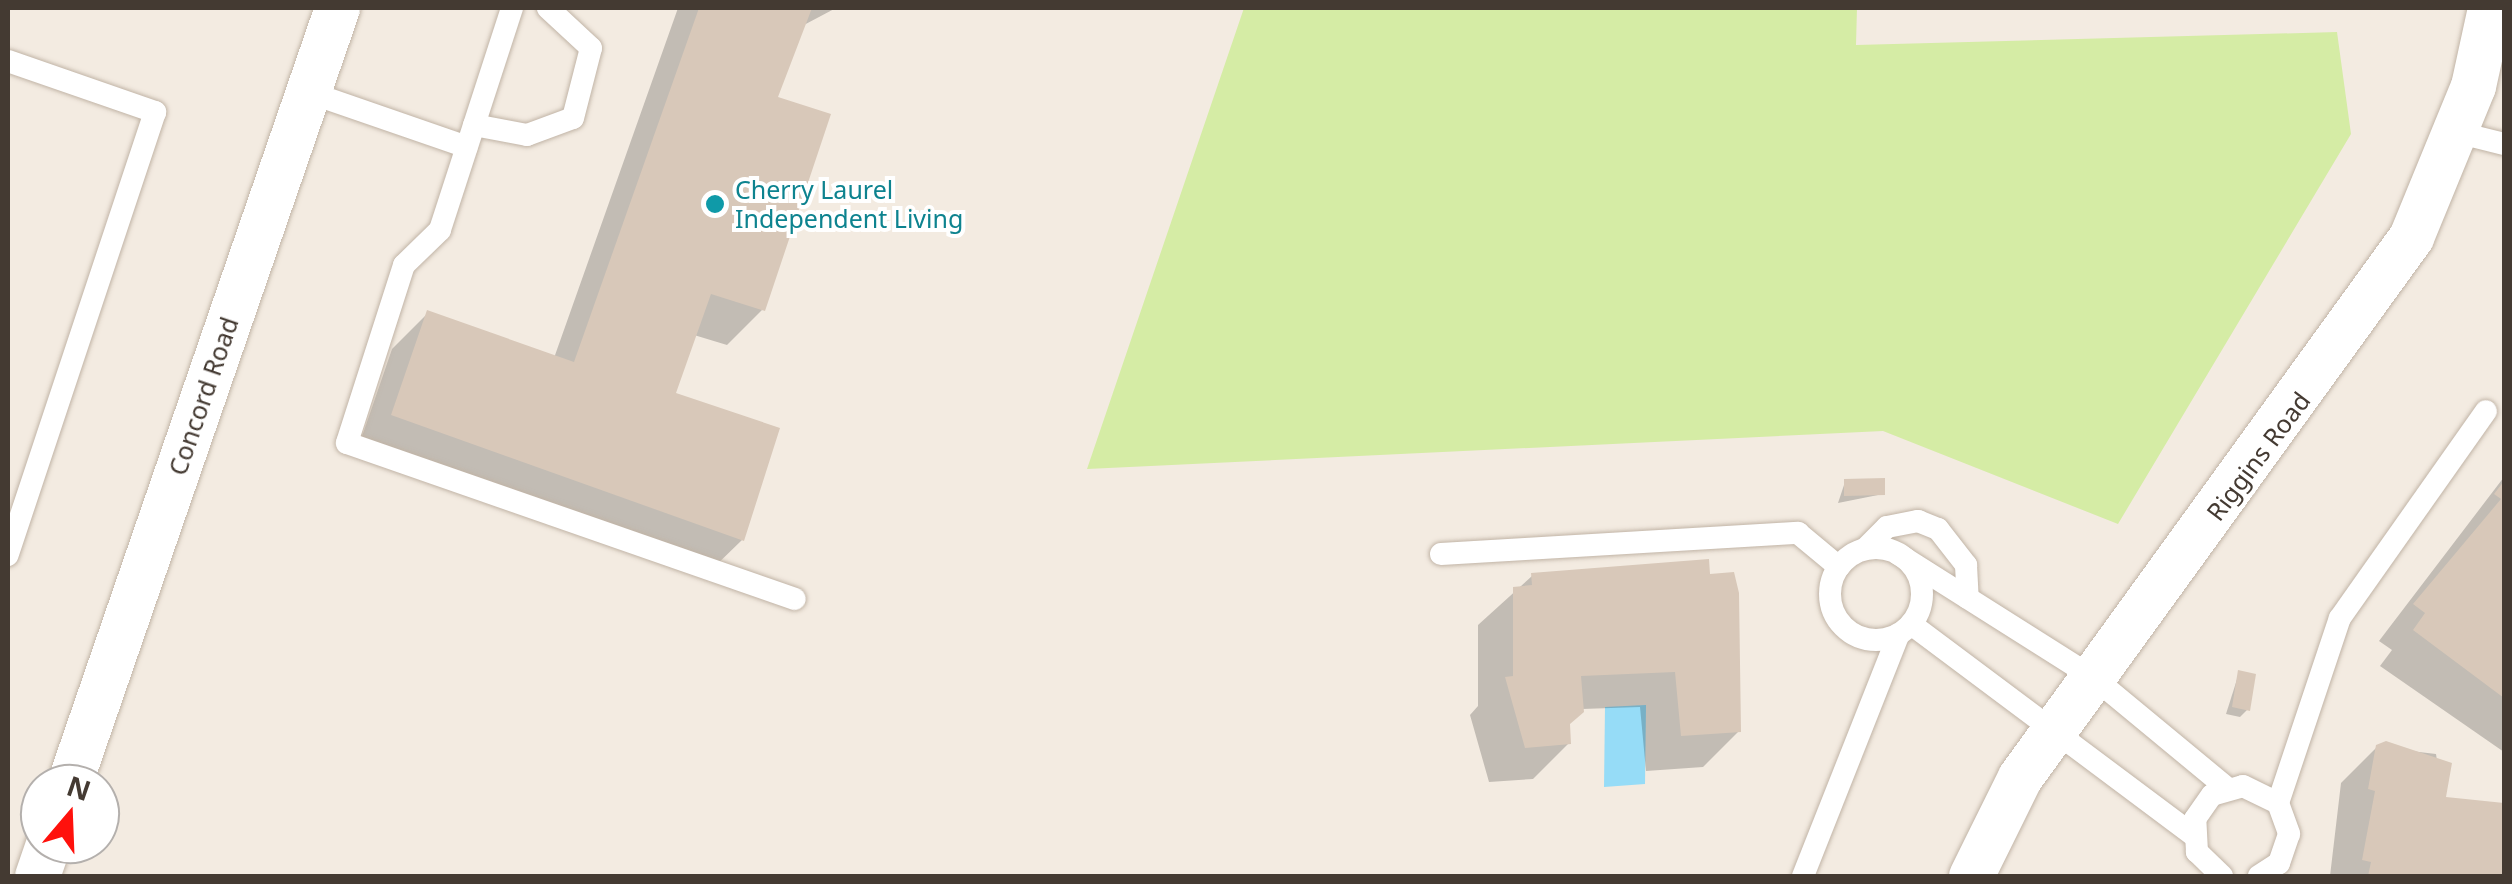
<!DOCTYPE html>
<style>
body{margin:0}
#map{position:relative;width:2512px;height:884px;overflow:hidden;background:#f3ebe1;font-family:"Noto Sans",sans-serif}
div>[style]{position:absolute}
.green>*{inset:0;background:#d5eca5}
.water>*{inset:0;background:#96dcf7}
.shadow>*{inset:0;background:#0003}
.building>*{inset:0;background:#d8c8b9}
.roads{filter:drop-shadow(0 0 2px #c1b4a6) drop-shadow(0 0 2px #c1b4a6)}
.lane>*{height:22px;margin:-11px;padding:0 11px;transform-origin:11px;border-radius:11px;background:#fff}
.lane>.ring{margin:-11px;padding:0;box-sizing:content-box;background:none;border:22px solid #fff;border-radius:50%}
.street>*{height:45px;margin:-22.5px;padding:0 22.5px;transform-origin:22.5px;border-radius:22.5px;background:#fff}
.dots>*{width:28px;height:28px;translate:-50% -50%;box-sizing:border-box;border:5px solid #fff;border-radius:50%}
span{translate:-50% -50%;white-space:nowrap;text-align:center;line-height:1.15;-webkit-text-stroke:8px #fff;paint-order:stroke}
.culture-label{font-size:25px;color:#0d838f}
.left{translate:0 -50%;text-align:left}
.street-label{font-size:25px;color:#443a32}
.frame{position:absolute;inset:0;border:10px solid #443a32;pointer-events:none}
.north{position:absolute;left:20px;top:764px;width:100px;height:100px;box-sizing:border-box;background:#fff;border:2px solid #b4b0ad;border-radius:50%;rotate:19deg;font-size:28px;font-weight:700;line-height:40px;text-align:center;color:#443a32}
.north::after{content:'';display:block;margin:auto;width:35px;height:45px;background:#ff110c;clip-path:polygon(50% 0,100% 100%,50% 72%,0 100%)}
</style>
<div id="map">
<div class="green">
<i style="clip-path:polygon(1244px 8px,1857px 8px,1856px 45px,2337px 32px,2351px 134px,2118px 524px,1883px 431px,1087px 469px)"></i>
</div>
<div class="water">
<i style="clip-path:polygon(1646px 705px,1645px 784px,1604px 787px,1605px 707px)"></i>
</div>
<div class="shadow">
<i style="clip-path:polygon(678px 8px,836px 8px,802px 26px,775px 99px,763px 309px,727px 345px,694px 335px,673px 395px,742px 540px,706px 575px,357px 451px,392px 349px,428px 313px,554px 358px)"></i>
<i style="clip-path:polygon(2504px 477px,2504px 752px,2380px 666px,2392px 650px,2379px 641px)"></i>
<i style="clip-path:polygon(1845px 482px,1883px 494px,1838px 503px)"></i>
<i style="clip-path:polygon(1707px 561px,1739px 731px,1703px 767px,1646px 771px,1640px 707px,1582px 709px,1567px 725px,1569px 743px,1533px 779px,1489px 782px,1470px 715px,1478px 706px,1478px 625px,1532px 576px)"></i>
<i style="clip-path:polygon(2239px 673px,2248px 709px,2240px 717px,2226px 714px)"></i>
<i style="clip-path:polygon(2377px 747px,2436px 754px,2443px 800px,2504px 807px,2504px 876px,2330px 876px,2341px 783px)"></i>
</div>
<div class="building">
<i style="clip-path:polygon(699px 8px,812px 8px,778px 97px,831px 114px,765px 311px,711px 294px,676px 393px,780px 428px,744px 541px,391px 415px,427px 310px,574px 362px)"></i>
<i style="clip-path:polygon(1885px 478px,1885px 495px,1844px 496px,1844px 479px)"></i>
<i style="clip-path:polygon(2504px 481px,2504px 698px,2413px 630px,2425px 613px,2413px 604px,2501px 499px,2494px 494px)"></i>
<i style="clip-path:polygon(1709px 559px,1710px 574px,1734px 572px,1739px 593px,1741px 732px,1681px 736px,1675px 672px,1581px 676px,1584px 712px,1570px 724px,1571px 744px,1525px 748px,1505px 677px,1513px 676px,1513px 587px,1532px 585px,1531px 573px)"></i>
<i style="clip-path:polygon(2238px 670px,2256px 674px,2250px 711px,2232px 707px)"></i>
<i style="clip-path:polygon(2386px 741px,2452px 763px,2446px 797px,2504px 803px,2504px 876px,2368px 876px,2371px 862px,2362px 860px,2375px 791px,2368px 789px,2376px 745px)"></i>
</div>
<div class="roads">
<div class="lane">
<i style="left:512px;top:8px;width:233px;rotate:108deg"></i>
<i style="left:440px;top:230px;width:50px;rotate:135.8deg"></i>
<i style="left:404px;top:265px;width:187px;rotate:107.8deg"></i>
<i style="left:347px;top:443px;width:474px;rotate:19.2deg"></i>
<i style="left:8px;top:61px;width:156px;rotate:19.1deg"></i>
<i style="left:155px;top:112px;width:467px;rotate:108.4deg"></i>
<i style="left:308px;top:92px;width:168px;rotate:19.1deg"></i>
<i style="left:474px;top:125px;width:54px;rotate:10.7deg"></i>
<i style="left:527px;top:135px;width:49px;rotate:-20.3deg"></i>
<i style="left:573px;top:118px;width:72px;rotate:-75.6deg"></i>
<i style="left:591px;top:48px;width:59px;rotate:-137.1deg"></i>
<i style="left:2456px;top:132px;width:49px;rotate:14deg"></i>
<i class="ring" style="left:1830px;top:548px;width:70px;height:70px"></i>
<i style="left:1865px;top:549px;width:31px;rotate:-45deg"></i>
<i style="left:1887px;top:527px;width:32px;rotate:-11deg"></i>
<i style="left:1918px;top:521px;width:22px;rotate:22deg"></i>
<i style="left:1938px;top:529px;width:46px;rotate:52.1deg"></i>
<i style="left:1966px;top:565px;width:33px;rotate:87deg"></i>
<i style="left:1441px;top:554px;width:358px;rotate:-3.4deg"></i>
<i style="left:1798px;top:533px;width:53px;rotate:39.7deg"></i>
<i style="left:1898px;top:554px;width:232px;rotate:32.3deg"></i>
<i style="left:2094px;top:678px;width:173px;rotate:39.6deg"></i>
<i style="left:1911px;top:624px;width:354px;rotate:36.8deg"></i>
<i style="left:2278px;top:803px;width:195px;rotate:-71.5deg"></i>
<i style="left:2340px;top:618px;width:253px;rotate:-54.8deg"></i>
<i style="left:1803px;top:876px;width:260px;rotate:-68.4deg"></i>
<i style="left:2222px;top:876px;width:35px;rotate:-136deg"></i>
<i style="left:2197px;top:852px;width:33px;rotate:-93deg"></i>
<i style="left:2195px;top:819px;width:29px;rotate:-55deg"></i>
<i style="left:2212px;top:795px;width:32px;rotate:-16deg"></i>
<i style="left:2243px;top:786px;width:39px;rotate:26deg"></i>
<i style="left:2278px;top:803px;width:33px;rotate:70deg"></i>
<i style="left:2289px;top:834px;width:31px;rotate:109deg"></i>
<i style="left:2279px;top:863px;width:24px;rotate:147deg"></i>
</div>
<div class="street">
<i style="left:69px;top:784px;width:821px;rotate:-70.95deg"></i>
<i style="left:37px;top:876px;width:34px;rotate:-71deg"></i>
<i style="left:1971px;top:876px;width:110px;rotate:-63.7deg"></i>
<i style="left:2020px;top:777px;width:667px;rotate:-54.09deg"></i>
<i style="left:2411px;top:237px;width:163px;rotate:-67.7deg"></i>
<i style="left:2473px;top:86px;width:80px;rotate:-77.7deg"></i>
</div>
</div>
<div class="dots">
<i style="left:715px;top:204px;background:#0f9aa8"></i>
</div>
<div class="culture-label">
<span class="left" style="left:735px;top:204px">Cherry Laurel<br>Independent Living</span>
</div>
<div class="street-label">
<span style="left:203px;top:396px;rotate:-71deg">Concord Road</span>
<span style="left:2258px;top:456px;rotate:-53deg">Riggins Road</span>
</div>
<div class="frame"></div>
<div class="north">N</div>
</div>
